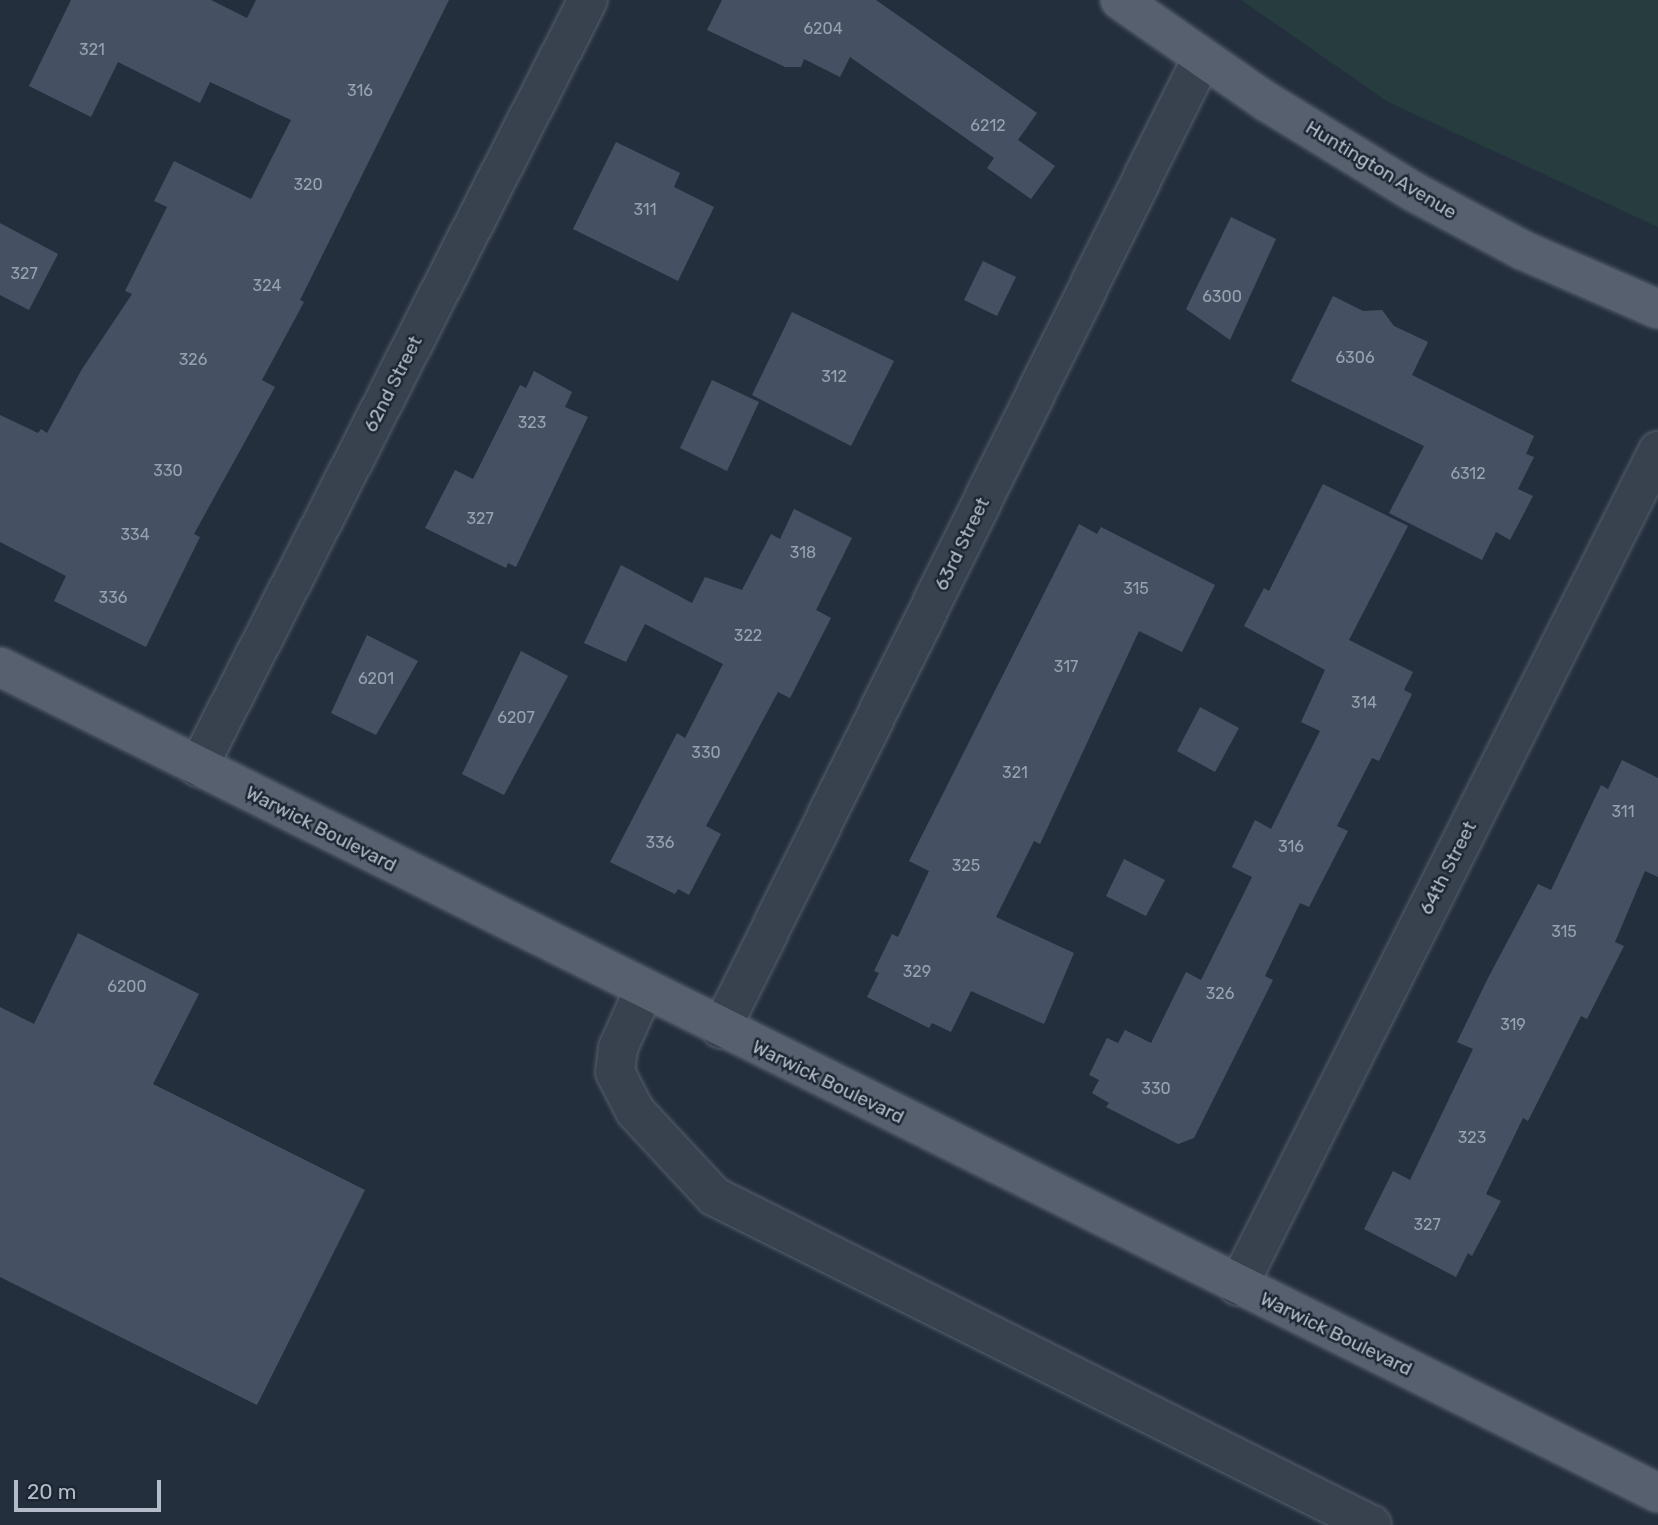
<!DOCTYPE html>
<style>
body{margin:0}
#map{position:relative;width:1658px;height:1525px;overflow:hidden;background:#242f3e;font-family:Rubik,sans-serif}
div>[style]{position:absolute}
.green>*{inset:0;background:#263c3f}
.building>*{inset:0;background:#455162}
.roads{filter:drop-shadow(0 0 2px #565f6c) drop-shadow(0 0 2px #565f6c)}
.minor>*{height:38px;margin:-19px;padding:0 19px;transform-origin:19px;border-radius:19px;background:#38414e}
.major>*{height:38px;margin:-19px;padding:0 19px;transform-origin:19px;border-radius:19px;background:#56606e}
span{translate:-50% -50%;white-space:nowrap;text-align:center;line-height:1.15;-webkit-text-stroke:5px #1d2633;paint-order:stroke}
.number-label{font-size:16px;color:#98a1af}
.number-label span{-webkit-text-stroke-width:0}
.street-label{font-size:19px;color:#b4bcc9}
.scale{position:absolute;left:14px;top:1480px;width:147px;height:32px;box-sizing:border-box;border:4px solid #b4bcc9;border-top:0;padding-left:9px;font-size:21px;line-height:24px;white-space:nowrap;color:#b4bcc9;-webkit-text-stroke:5px #1d2633;paint-order:stroke}
</style>
<div id="map">
<div class="green">
<i style="clip-path:polygon(1241px 0,1658px 0,1658px 227px,1388px 102px)"></i>
</div>
<div class="building">
<i style="clip-path:polygon(71px 0,211px 0,247px 18px,256px 0,449px 0,300px 300px,304px 302px,262px 380px,275px 387px,194px 534px,200px 537px,146px 647px,54px 601px,66px 576px,0 542px,0 415px,38px 433px,41px 429px,47px 433px,82px 369px,132px 294px,125px 291px,167px 207px,154px 201px,174px 161px,251px 199px,291px 120px,210px 82px,200px 103px,118px 62px,91px 117px,29px 86px)"></i>
<i style="clip-path:polygon(722px 0,876px 0,1037px 113px,1018px 140px,1055px 166px,1031px 199px,987px 168px,994px 158px,850px 57px,840px 77px,804px 59px,801px 67px,785px 67px,707px 30px)"></i>
<i style="clip-path:polygon(616px 142px,680px 173px,674px 187px,714px 207px,678px 281px,573px 229px)"></i>
<i style="clip-path:polygon(1231px 217px,1276px 239px,1230px 340px,1186px 309px)"></i>
<i style="clip-path:polygon(0 223px,58px 254px,29px 310px,0 295px)"></i>
<i style="clip-path:polygon(983px 261px,1016px 277px,997px 316px,964px 300px)"></i>
<i style="clip-path:polygon(1333px 296px,1363px 311px,1382px 310px,1394px 326px,1428px 342px,1412px 375px,1534px 436px,1526px 454px,1534px 457px,1518px 489px,1533px 496px,1510px 540px,1496px 532px,1482px 560px,1389px 513px,1424px 446px,1291px 381px)"></i>
<i style="clip-path:polygon(792px 312px,894px 361px,851px 446px,752px 395px)"></i>
<i style="clip-path:polygon(534px 371px,572px 392px,565px 407px,588px 417px,516px 567px,508px 563px,506px 568px,425px 528px,455px 470px,473px 479px,520px 385px,526px 388px)"></i>
<i style="clip-path:polygon(712px 380px,759px 402px,727px 471px,680px 448px)"></i>
<i style="clip-path:polygon(1323px 484px,1408px 526px,1349px 640px,1413px 672px,1404px 690px,1412px 694px,1379px 761px,1372px 758px,1337px 826px,1348px 831px,1309px 907px,1300px 903px,1265px 976px,1273px 980px,1194px 1138px,1178px 1144px,1106px 1107px,1109px 1103px,1092px 1093px,1099px 1080px,1089px 1075px,1107px 1038px,1118px 1043px,1125px 1030px,1151px 1043px,1186px 972px,1201px 980px,1252px 877px,1232px 867px,1255px 820px,1271px 829px,1320px 731px,1301px 722px,1325px 670px,1244px 626px,1264px 588px,1269px 591px)"></i>
<i style="clip-path:polygon(794px 509px,852px 538px,816px 610px,831px 618px,790px 698px,778px 692px,706px 826px,721px 834px,689px 895px,678px 889px,675px 894px,610px 862px,677px 733px,685px 738px,723px 664px,645px 624px,626px 662px,584px 643px,621px 565px,692px 603px,705px 577px,742px 590px,771px 534px,780px 539px)"></i>
<i style="clip-path:polygon(1079px 524px,1097px 534px,1101px 527px,1215px 585px,1182px 652px,1139px 631px,1040px 844px,1034px 841px,996px 917px,1074px 953px,1044px 1024px,971px 991px,951px 1032px,932px 1023px,929px 1028px,867px 997px,879px 973px,874px 971px,892px 934px,898px 937px,929px 871px,909px 861px)"></i>
<i style="clip-path:polygon(367px 635px,418px 661px,376px 735px,331px 713px)"></i>
<i style="clip-path:polygon(521px 651px,568px 676px,504px 795px,462px 774px)"></i>
<i style="clip-path:polygon(1200px 707px,1239px 728px,1215px 772px,1177px 751px)"></i>
<i style="clip-path:polygon(1622px 760px,1658px 778px,1658px 877px,1645px 871px,1615px 942px,1624px 946px,1587px 1019px,1581px 1016px,1528px 1121px,1523px 1118px,1486px 1194px,1501px 1201px,1472px 1256px,1468px 1253px,1456px 1277px,1364px 1229px,1393px 1171px,1410px 1180px,1473px 1049px,1457px 1042px,1488px 978px,1538px 884px,1551px 890px,1601px 785px,1608px 789px)"></i>
<i style="clip-path:polygon(1124px 859px,1165px 880px,1146px 916px,1106px 896px)"></i>
<i style="clip-path:polygon(78px 933px,199px 994px,153px 1084px,365px 1190px,257px 1405px,0 1277px,0 1007px,34px 1024px)"></i>
</div>
<div class="roads">
<div class="minor">
<i style="left:198px;top:767px;width:860px;rotate:-63.05deg"></i>
<i style="left:644px;top:990px;width:64px;rotate:114.1deg"></i>
<i style="left:618px;top:1048px;width:24px;rotate:97deg"></i>
<i style="left:615px;top:1072px;width:44px;rotate:62.9deg"></i>
<i style="left:635px;top:1111px;width:117px;rotate:47.1deg"></i>
<i style="left:715px;top:1197px;width:734px;rotate:26.53deg"></i>
<i style="left:721px;top:1029px;width:1084px;rotate:-63.65deg"></i>
<i style="left:1238px;top:1286px;width:935px;rotate:-63.3deg"></i>
</div>
<div class="major">
<i style="left:1120px;top:0;width:179px;rotate:34.8deg"></i>
<i style="left:1267px;top:102px;width:172px;rotate:31.5deg"></i>
<i style="left:1414px;top:192px;width:123px;rotate:28.2deg"></i>
<i style="left:1522px;top:250px;width:148px;rotate:23.5deg"></i>
<i style="left:0;top:667px;width:1852px;rotate:26.48deg"></i>
</div>
</div>
<div class="number-label">
<span style="left:823px;top:29px">6204</span>
<span style="left:92px;top:50px">321</span>
<span style="left:360px;top:91px">316</span>
<span style="left:988px;top:126px">6212</span>
<span style="left:308px;top:185px">320</span>
<span style="left:645px;top:210px">311</span>
<span style="left:24px;top:274px">327</span>
<span style="left:267px;top:286px">324</span>
<span style="left:1222px;top:297px">6300</span>
<span style="left:1355px;top:358px">6306</span>
<span style="left:193px;top:360px">326</span>
<span style="left:834px;top:377px">312</span>
<span style="left:532px;top:423px">323</span>
<span style="left:168px;top:471px">330</span>
<span style="left:1468px;top:474px">6312</span>
<span style="left:480px;top:519px">327</span>
<span style="left:135px;top:535px">334</span>
<span style="left:803px;top:553px">318</span>
<span style="left:1136px;top:589px">315</span>
<span style="left:113px;top:598px">336</span>
<span style="left:748px;top:636px">322</span>
<span style="left:1066px;top:667px">317</span>
<span style="left:376px;top:679px">6201</span>
<span style="left:1364px;top:703px">314</span>
<span style="left:516px;top:718px">6207</span>
<span style="left:706px;top:753px">330</span>
<span style="left:1015px;top:773px">321</span>
<span style="left:1623px;top:812px">311</span>
<span style="left:660px;top:843px">336</span>
<span style="left:1291px;top:847px">316</span>
<span style="left:966px;top:866px">325</span>
<span style="left:1564px;top:932px">315</span>
<span style="left:917px;top:972px">329</span>
<span style="left:127px;top:987px">6200</span>
<span style="left:1220px;top:994px">326</span>
<span style="left:1513px;top:1025px">319</span>
<span style="left:1156px;top:1089px">330</span>
<span style="left:1472px;top:1138px">323</span>
<span style="left:1427px;top:1225px">327</span>
</div>
<div class="street-label">
<span style="left:1381px;top:170px;rotate:31deg">Huntington Avenue</span>
<span style="left:393px;top:384px;rotate:-63deg">62nd Street</span>
<span style="left:962px;top:544px;rotate:-64deg">63rd Street</span>
<span style="left:321px;top:829px;rotate:27deg">Warwick Boulevard</span>
<span style="left:1448px;top:868px;rotate:-63deg">64th Street</span>
<span style="left:828px;top:1082px;rotate:26deg">Warwick Boulevard</span>
<span style="left:1336px;top:1334px;rotate:26deg">Warwick Boulevard</span>
</div>
<div class="scale">20 m</div>
</div>
